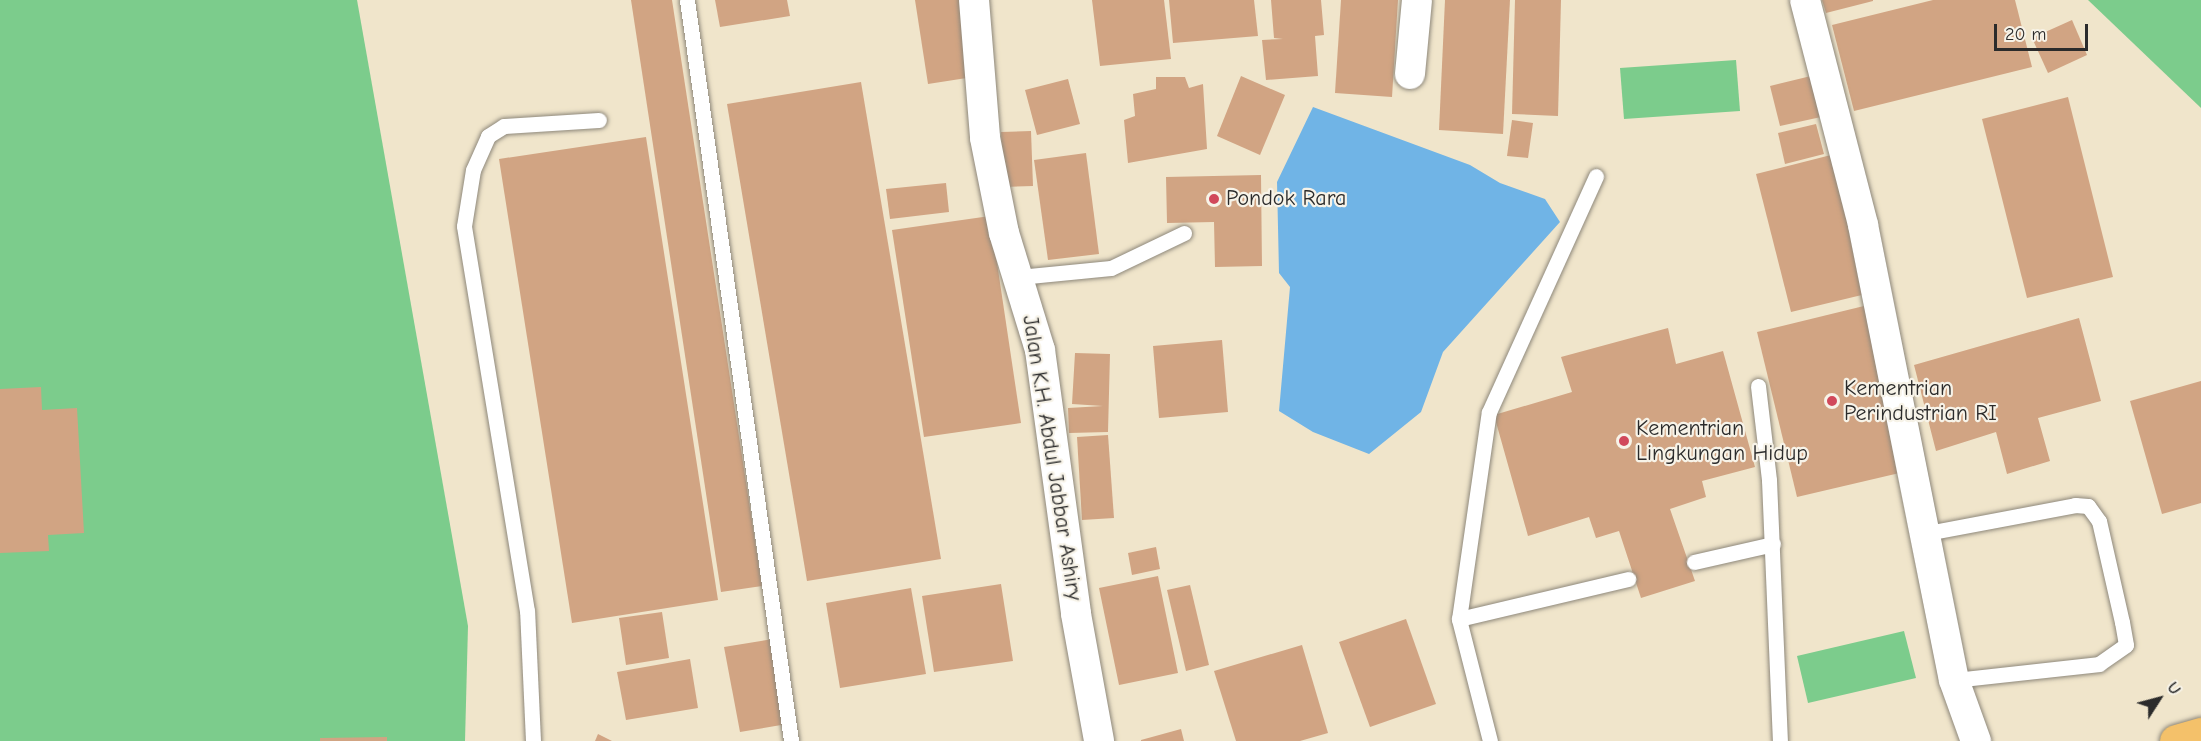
<!DOCTYPE html>
<style>
body{margin:0}
#map{position:relative;width:2201px;height:741px;overflow:hidden;background:#f0e5cb;font-family:"Comic Neue",sans-serif}
div>[style]{position:absolute}
.green>*{inset:0;background:#7ccc8c}
.water>*{inset:0;background:#70b4e6}
.building>*{inset:0;background:#d1a483}
.roads{filter:drop-shadow(0 0 2px #8e887b) drop-shadow(0 0 2px #8e887b)}
.service>*{height:15px;margin:-7.5px;padding:0 7.5px;transform-origin:7.5px;border-radius:7.5px;background:#fff}
.minor>*{height:30px;margin:-15px;padding:0 15px;transform-origin:15px;border-radius:15px;background:#fff}
.trunk>*{height:33px;margin:-16.5px;padding:0 16.5px;transform-origin:16.5px;border-radius:16.5px;background:#f4c16a}
.dots>*{width:16px;height:16px;translate:-50% -50%;box-sizing:border-box;border:3px solid #f7f3e8;border-radius:50%}
span{translate:-50% -50%;white-space:nowrap;text-align:center;line-height:1.15;-webkit-text-stroke:4.5px #f7f3e8;paint-order:stroke}
.poi-label{font-size:22px;color:#2b2b2b}
.left{translate:0 -50%;text-align:left}
.street-label{font-size:22px;color:#2b2b2b}
.north{position:absolute;left:2129px;top:669px;width:60px;height:60px;-webkit-text-stroke:4px #f7f3e8;paint-order:stroke;rotate:54deg;font-size:16px;font-weight:700;line-height:24px;text-align:center;color:#2b2b2b}
.north::after{content:'';display:block;margin:auto;width:21px;height:27px;background:#2b2b2b;clip-path:polygon(50% 0,100% 100%,50% 72%,0 100%)}
.scale{position:absolute;left:1994px;top:24px;width:94px;height:27px;box-sizing:border-box;border:3px solid #2b2b2b;border-top:0;padding-left:8px;font-size:18px;line-height:21px;white-space:nowrap;color:#2b2b2b;-webkit-text-stroke:4px #f7f3e8;paint-order:stroke}
</style>
<div id="map">
<div class="green">
<i style="clip-path:polygon(0 0,357px 0,468px 626px,465px 741px,0 741px)"></i>
<i style="clip-path:polygon(2088px 0,2201px 0,2201px 108px)"></i>
<i style="clip-path:polygon(1736px 60px,1740px 111px,1624px 119px,1620px 68px)"></i>
<i style="clip-path:polygon(1904px 631px,1916px 678px,1808px 703px,1797px 656px)"></i>
</div>
<div class="water">
<i style="clip-path:polygon(1313px 107px,1470px 165px,1500px 183px,1545px 199px,1560px 222px,1443px 352px,1421px 412px,1369px 454px,1313px 432px,1279px 411px,1290px 287px,1279px 273px,1277px 182px)"></i>
</div>
<div class="building">
<i style="clip-path:polygon(631px 0,672px 0,762px 586px,721px 592px)"></i>
<i style="clip-path:polygon(715px 0,787px 0,790px 16px,720px 27px)"></i>
<i style="clip-path:polygon(915px 0,962px 0,973px 77px,928px 84px)"></i>
<i style="clip-path:polygon(1092px 0,1164px 0,1171px 59px,1100px 66px)"></i>
<i style="clip-path:polygon(1169px 0,1254px 0,1258px 36px,1173px 43px)"></i>
<i style="clip-path:polygon(1271px 0,1321px 0,1324px 35px,1315px 36px,1318px 76px,1266px 80px,1262px 40px,1283px 39px,1274px 38px)"></i>
<i style="clip-path:polygon(1341px 0,1398px 0,1392px 97px,1335px 93px)"></i>
<i style="clip-path:polygon(1445px 0,1510px 0,1503px 134px,1439px 130px)"></i>
<i style="clip-path:polygon(1515px 0,1561px 0,1558px 116px,1512px 114px)"></i>
<i style="clip-path:polygon(1822px 0,1873px 0,1873px 1px,1826px 13px)"></i>
<i style="clip-path:polygon(1933px 0,2015px 0,2032px 67px,1854px 111px,1832px 25px)"></i>
<i style="clip-path:polygon(2072px 20px,2087px 55px,2048px 73px,2032px 38px)"></i>
<i style="clip-path:polygon(1241px 76px,1285px 95px,1260px 155px,1217px 136px)"></i>
<i style="clip-path:polygon(1811px 76px,1821px 117px,1780px 126px,1770px 86px)"></i>
<i style="clip-path:polygon(1156px 77px,1185px 77px,1189px 88px,1203px 84px,1207px 149px,1128px 163px,1124px 120px,1135px 116px,1133px 94px,1156px 89px)"></i>
<i style="clip-path:polygon(1068px 79px,1080px 124px,1037px 135px,1025px 90px)"></i>
<i style="clip-path:polygon(861px 82px,941px 559px,807px 581px,727px 104px)"></i>
<i style="clip-path:polygon(2068px 97px,2113px 277px,2027px 298px,1982px 119px)"></i>
<i style="clip-path:polygon(1512px 120px,1533px 123px,1528px 158px,1507px 156px)"></i>
<i style="clip-path:polygon(1816px 124px,1824px 154px,1785px 164px,1778px 133px)"></i>
<i style="clip-path:polygon(1031px 131px,1033px 186px,1003px 187px,1001px 132px)"></i>
<i style="clip-path:polygon(646px 137px,718px 600px,572px 623px,499px 159px)"></i>
<i style="clip-path:polygon(1086px 153px,1099px 254px,1048px 260px,1034px 160px)"></i>
<i style="clip-path:polygon(1831px 155px,1866px 294px,1791px 312px,1756px 174px)"></i>
<i style="clip-path:polygon(1261px 175px,1262px 266px,1215px 267px,1214px 222px,1167px 223px,1166px 177px)"></i>
<i style="clip-path:polygon(946px 183px,949px 212px,890px 219px,886px 189px)"></i>
<i style="clip-path:polygon(990px 216px,1021px 423px,924px 437px,892px 230px)"></i>
<i style="clip-path:polygon(1868px 305px,1908px 471px,1797px 497px,1757px 332px)"></i>
<i style="clip-path:polygon(2079px 318px,2101px 401px,2038px 418px,2050px 461px,2007px 474px,1996px 432px,1936px 451px,1914px 365px)"></i>
<i style="clip-path:polygon(1668px 328px,1676px 364px,1723px 351px,1755px 467px,1702px 481px,1706px 497px,1670px 509px,1695px 581px,1641px 598px,1619px 531px,1596px 538px,1589px 517px,1528px 536px,1494px 415px,1572px 392px,1561px 357px)"></i>
<i style="clip-path:polygon(1222px 340px,1228px 412px,1159px 418px,1153px 346px)"></i>
<i style="clip-path:polygon(1075px 353px,1110px 354px,1108px 432px,1069px 433px,1068px 408px,1103px 406px,1072px 404px)"></i>
<i style="clip-path:polygon(2201px 381px,2201px 503px,2162px 514px,2130px 401px)"></i>
<i style="clip-path:polygon(41px 387px,42px 410px,77px 408px,84px 533px,48px 535px,49px 551px,0 553px,0 389px)"></i>
<i style="clip-path:polygon(1108px 435px,1114px 518px,1082px 520px,1077px 437px)"></i>
<i style="clip-path:polygon(1156px 547px,1160px 569px,1132px 575px,1128px 553px)"></i>
<i style="clip-path:polygon(1158px 576px,1178px 673px,1119px 685px,1099px 588px)"></i>
<i style="clip-path:polygon(1001px 584px,1013px 661px,934px 672px,922px 596px)"></i>
<i style="clip-path:polygon(1190px 585px,1209px 665px,1186px 671px,1167px 590px)"></i>
<i style="clip-path:polygon(911px 588px,926px 674px,840px 688px,826px 603px)"></i>
<i style="clip-path:polygon(662px 612px,669px 658px,626px 665px,619px 618px)"></i>
<i style="clip-path:polygon(1406px 619px,1436px 704px,1370px 727px,1339px 642px)"></i>
<i style="clip-path:polygon(773px 639px,787px 724px,740px 732px,724px 647px)"></i>
<i style="clip-path:polygon(1302px 645px,1328px 733px,1300px 741px,1236px 741px,1214px 671px)"></i>
<i style="clip-path:polygon(690px 659px,698px 708px,626px 720px,617px 672px)"></i>
<i style="clip-path:polygon(1181px 729px,1184px 741px,1141px 741px,1141px 740px)"></i>
<i style="clip-path:polygon(598px 734px,612px 741px,595px 741px)"></i>
<i style="clip-path:polygon(387px 737px,387px 741px,320px 741px,320px 738px)"></i>
</div>
<div class="roads">
<div class="service">
<i style="left:687px;top:0;width:748px;rotate:82.01deg"></i>
<i style="left:1019px;top:277px;width:92px;rotate:-5.6deg"></i>
<i style="left:1111px;top:268px;width:81px;rotate:-25.6deg"></i>
<i style="left:1758px;top:386px;width:95px;rotate:83.3deg"></i>
<i style="left:1769px;top:480px;width:261px;rotate:87.6deg"></i>
<i style="left:1922px;top:534px;width:156px;rotate:-10.7deg"></i>
<i style="left:2075px;top:505px;width:13px;rotate:4deg"></i>
<i style="left:2088px;top:506px;width:19px;rotate:54deg"></i>
<i style="left:2099px;top:521px;width:104px;rotate:77.2deg"></i>
<i style="left:2122px;top:622px;width:23px;rotate:80deg"></i>
<i style="left:2126px;top:645px;width:33px;rotate:145deg"></i>
<i style="left:2099px;top:664px;width:146px;rotate:173.7deg"></i>
<i style="left:1694px;top:562px;width:81px;rotate:-12.8deg"></i>
<i style="left:1459px;top:619px;width:174px;rotate:-13.3deg"></i>
<i style="left:533px;top:741px;width:130px;rotate:-92.6deg"></i>
<i style="left:527px;top:611px;width:390px;rotate:-99.3deg"></i>
<i style="left:464px;top:226px;width:57px;rotate:-80.9deg"></i>
<i style="left:473px;top:170px;width:37px;rotate:-66deg"></i>
<i style="left:488px;top:136px;width:19px;rotate:-32deg"></i>
<i style="left:504px;top:126px;width:95px;rotate:-3.6deg"></i>
<i style="left:1490px;top:741px;width:126px;rotate:-104.3deg"></i>
<i style="left:1459px;top:619px;width:209px;rotate:-81.8deg"></i>
<i style="left:1489px;top:412px;width:259px;rotate:-65.6deg"></i>
</div>
<div class="minor">
<i style="left:974px;top:0;width:138px;rotate:85.4deg"></i>
<i style="left:985px;top:138px;width:97px;rotate:78.7deg"></i>
<i style="left:1004px;top:233px;width:122px;rotate:72.9deg"></i>
<i style="left:1040px;top:350px;width:266px;rotate:82.2deg"></i>
<i style="left:1076px;top:614px;width:129px;rotate:79.7deg"></i>
<i style="left:1805px;top:0;width:232px;rotate:75.5deg"></i>
<i style="left:1863px;top:225px;width:464px;rotate:78.7deg"></i>
<i style="left:1954px;top:680px;width:65px;rotate:70.2deg"></i>
<i style="left:1410px;top:74px;width:74px;rotate:-84.6deg"></i>
</div>
<div class="trunk">
<i style="left:2176px;top:741px;width:26px;rotate:-16deg"></i>
</div>
</div>
<div class="dots">
<i style="left:1214px;top:199px;background:#d1495b"></i>
<i style="left:1832px;top:401px;background:#d1495b"></i>
<i style="left:1624px;top:441px;background:#d1495b"></i>
</div>
<div class="poi-label">
<span class="left" style="left:1226px;top:199px">Pondok Rara</span>
<span class="left" style="left:1844px;top:401px">Kementrian<br>Perindustrian RI</span>
<span class="left" style="left:1636px;top:441px">Kementrian<br>Lingkungan Hidup</span>
</div>
<div class="street-label">
<span style="left:1052px;top:458px;rotate:81deg">Jalan K.H. Abdul Jabbar Ashiry</span>
</div>
<div class="north">U</div>
<div class="scale">20 m</div>
</div>
